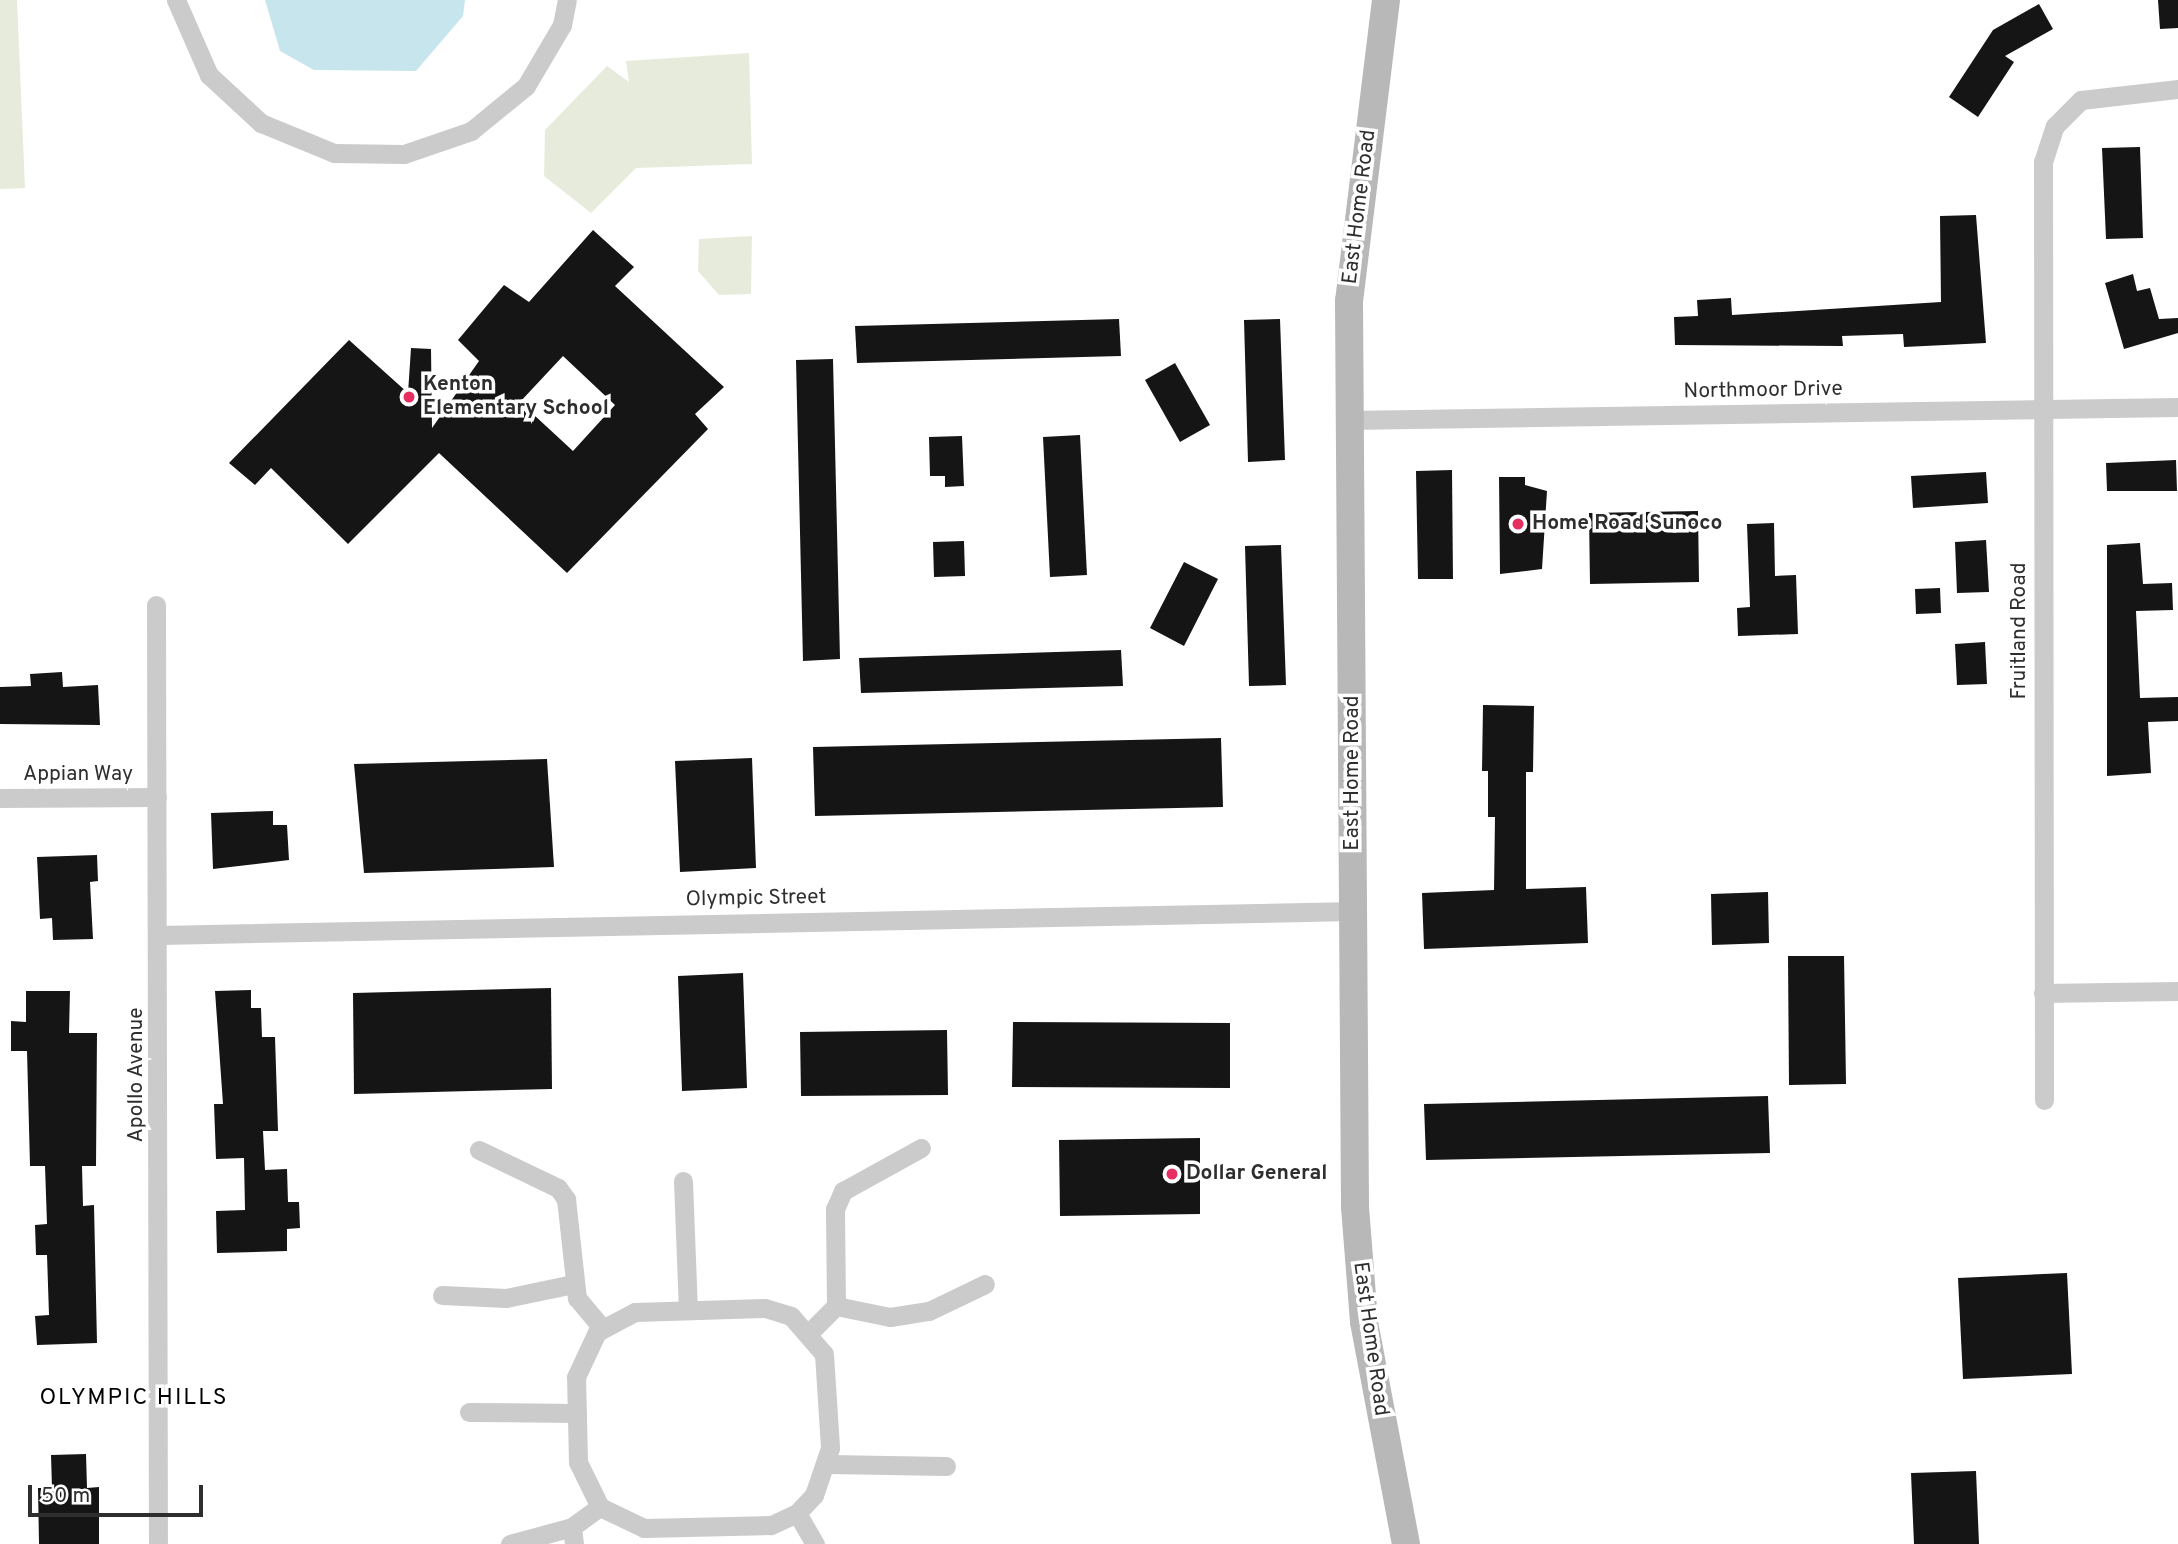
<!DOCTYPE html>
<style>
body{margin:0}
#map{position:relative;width:2178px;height:1544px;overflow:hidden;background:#fff;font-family:Overpass,sans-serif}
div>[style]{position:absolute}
.green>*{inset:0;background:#e7ebdb}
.water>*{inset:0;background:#c7e5ec}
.building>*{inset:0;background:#151515}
.street>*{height:19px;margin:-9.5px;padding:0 9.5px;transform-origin:9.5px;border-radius:9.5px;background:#cbcbcb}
.secondary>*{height:28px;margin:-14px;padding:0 14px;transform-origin:14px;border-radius:14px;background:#b8b8b8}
.dots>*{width:19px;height:19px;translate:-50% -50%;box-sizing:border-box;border:4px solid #fff;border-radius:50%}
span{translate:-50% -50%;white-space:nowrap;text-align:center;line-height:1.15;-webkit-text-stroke:7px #fff;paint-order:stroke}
.street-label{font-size:21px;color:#2e2e2e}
.poi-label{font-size:21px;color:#2e2e2e;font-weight:700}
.left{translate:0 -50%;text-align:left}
.neighbourhood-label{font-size:23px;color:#000;letter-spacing:2px}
.scale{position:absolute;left:28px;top:1485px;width:175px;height:32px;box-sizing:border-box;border:4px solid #2e2e2e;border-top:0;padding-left:9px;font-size:21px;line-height:24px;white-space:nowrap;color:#2e2e2e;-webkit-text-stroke:5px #fff;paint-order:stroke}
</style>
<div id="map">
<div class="green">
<i style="clip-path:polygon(0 0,17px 0,25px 188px,0 189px)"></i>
<i style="clip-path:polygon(749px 53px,752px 164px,636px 168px,591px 213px,544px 176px,545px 130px,607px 66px,629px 82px,626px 61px)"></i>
<i style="clip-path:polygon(752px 236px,751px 294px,719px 295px,698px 271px,699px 239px)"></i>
</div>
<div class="water">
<i style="clip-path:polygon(265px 0,465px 0,463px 16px,416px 71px,314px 70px,280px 51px)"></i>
</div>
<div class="building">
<i style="clip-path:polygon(2158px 0,2178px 0,2178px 28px,2160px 29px)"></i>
<i style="clip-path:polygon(2039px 4px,2053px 29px,2005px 56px,2014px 62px,1978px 117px,1949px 97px,1993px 30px)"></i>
<i style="clip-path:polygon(2140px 147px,2143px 238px,2106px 239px,2102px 148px)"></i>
<i style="clip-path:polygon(1976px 215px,1986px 343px,1904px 347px,1903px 334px,1842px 336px,1843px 346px,1675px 345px,1674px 317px,1698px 316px,1697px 300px,1731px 298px,1732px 315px,1941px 302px,1940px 216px)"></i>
<i style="clip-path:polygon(evenodd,593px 230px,634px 267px,615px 286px,724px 387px,695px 414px,708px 429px,567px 573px,439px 453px,348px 544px,271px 468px,255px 485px,229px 463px,349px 340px,408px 393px,411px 348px,431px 349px,432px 428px,479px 361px,458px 340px,504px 285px,529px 302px,593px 230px,563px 356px,615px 405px,573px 451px,520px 402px,563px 356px)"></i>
<i style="clip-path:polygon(2133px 274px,2137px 291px,2150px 288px,2159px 319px,2178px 318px,2178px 333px,2124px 349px,2105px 283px)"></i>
<i style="clip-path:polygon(1119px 319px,1121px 356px,857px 363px,855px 326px)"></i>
<i style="clip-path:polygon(1280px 319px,1285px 460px,1248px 462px,1244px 320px)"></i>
<i style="clip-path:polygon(833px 359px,840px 659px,803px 661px,796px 360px)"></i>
<i style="clip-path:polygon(1175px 363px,1210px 425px,1180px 442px,1145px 380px)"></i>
<i style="clip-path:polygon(1080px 435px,1087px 575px,1050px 577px,1043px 437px)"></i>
<i style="clip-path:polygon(962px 436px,964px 486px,945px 487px,945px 476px,930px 476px,929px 437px)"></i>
<i style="clip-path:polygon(2176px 460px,2177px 491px,2107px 491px,2106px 463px)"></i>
<i style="clip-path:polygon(1452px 470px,1453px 579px,1418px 579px,1416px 471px)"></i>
<i style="clip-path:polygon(1986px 472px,1988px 503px,1913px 508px,1911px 476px)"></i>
<i style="clip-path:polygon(1499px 477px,1525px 477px,1525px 485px,1547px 491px,1542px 569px,1500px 574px)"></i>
<i style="clip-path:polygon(1698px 511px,1699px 582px,1590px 584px,1589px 513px)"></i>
<i style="clip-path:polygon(1774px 523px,1775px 576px,1796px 575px,1798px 634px,1738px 636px,1737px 608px,1750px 607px,1747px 524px)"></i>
<i style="clip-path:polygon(1986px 540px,1989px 592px,1957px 593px,1955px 542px)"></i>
<i style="clip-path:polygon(964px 541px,965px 576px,934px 577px,933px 542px)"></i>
<i style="clip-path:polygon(2140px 543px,2143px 584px,2172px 583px,2173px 610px,2136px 611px,2140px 698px,2178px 697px,2178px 721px,2148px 722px,2151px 773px,2107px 776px,2107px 545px)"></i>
<i style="clip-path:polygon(1281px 545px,1286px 685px,1249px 686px,1245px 546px)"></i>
<i style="clip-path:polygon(1184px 562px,1218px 579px,1184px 646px,1150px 628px)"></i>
<i style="clip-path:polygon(1940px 588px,1941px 613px,1916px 614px,1915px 589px)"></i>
<i style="clip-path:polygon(1985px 642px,1987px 684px,1957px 685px,1955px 644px)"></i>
<i style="clip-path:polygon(1121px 650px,1123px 686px,861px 693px,859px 658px)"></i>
<i style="clip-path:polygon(62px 672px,63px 687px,98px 685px,100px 725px,0 724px,0 687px,31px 686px,30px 674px)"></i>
<i style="clip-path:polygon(1483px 705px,1534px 706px,1533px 772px,1526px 772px,1526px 889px,1586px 887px,1588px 943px,1424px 949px,1422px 893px,1494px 890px,1495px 817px,1488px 817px,1488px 771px,1482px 771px)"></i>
<i style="clip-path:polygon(1221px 738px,1223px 807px,815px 816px,813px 747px)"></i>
<i style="clip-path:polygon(752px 758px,756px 868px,680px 872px,675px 761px)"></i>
<i style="clip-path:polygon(547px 759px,554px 867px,364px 873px,354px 764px)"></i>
<i style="clip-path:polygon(273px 811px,273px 825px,287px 825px,289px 860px,213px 869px,211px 813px)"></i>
<i style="clip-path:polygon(97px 855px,98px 881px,90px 882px,93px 939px,53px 940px,52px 918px,40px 919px,37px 857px)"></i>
<i style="clip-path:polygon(1768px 892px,1769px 943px,1712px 945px,1711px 894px)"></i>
<i style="clip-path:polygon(1788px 956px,1844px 956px,1846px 1084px,1789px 1085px)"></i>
<i style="clip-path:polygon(743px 973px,747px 1088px,682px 1091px,678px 976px)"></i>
<i style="clip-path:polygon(551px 988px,552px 1089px,354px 1094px,353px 993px)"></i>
<i style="clip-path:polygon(251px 990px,251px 1008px,261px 1008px,262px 1037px,275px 1037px,278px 1131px,263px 1131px,265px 1170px,287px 1169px,288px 1202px,299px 1202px,300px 1228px,287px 1229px,287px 1251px,217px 1253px,216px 1211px,245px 1210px,244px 1158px,216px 1159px,214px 1104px,223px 1104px,215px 991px)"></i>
<i style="clip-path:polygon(26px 991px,70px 991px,69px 1033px,97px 1033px,96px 1166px,82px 1166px,83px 1206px,94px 1205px,97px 1343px,37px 1345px,35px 1316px,49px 1315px,47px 1255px,36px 1255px,35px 1225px,47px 1224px,45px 1166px,30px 1166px,27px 1051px,11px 1051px,11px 1021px,26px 1022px)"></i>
<i style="clip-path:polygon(1013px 1022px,1230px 1023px,1230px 1088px,1012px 1087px)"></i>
<i style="clip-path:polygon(947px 1030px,948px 1095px,801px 1096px,800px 1032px)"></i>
<i style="clip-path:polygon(1768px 1096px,1770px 1153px,1426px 1160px,1424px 1104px)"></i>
<i style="clip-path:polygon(1200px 1138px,1200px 1214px,1060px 1216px,1059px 1140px)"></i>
<i style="clip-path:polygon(2067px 1273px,2072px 1374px,1963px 1379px,1958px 1278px)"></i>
<i style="clip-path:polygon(86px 1454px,87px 1488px,99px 1487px,99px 1544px,39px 1544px,38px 1488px,52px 1488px,51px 1455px)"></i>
<i style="clip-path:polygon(1976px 1471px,1979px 1544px,1914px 1544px,1911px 1473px)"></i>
</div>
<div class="street">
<i style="left:176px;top:0;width:82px;rotate:66.3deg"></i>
<i style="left:209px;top:75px;width:71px;rotate:42.7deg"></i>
<i style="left:261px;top:123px;width:79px;rotate:22.3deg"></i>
<i style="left:334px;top:153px;width:70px;rotate:0.8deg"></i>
<i style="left:404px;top:154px;width:71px;rotate:-18.9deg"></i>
<i style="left:471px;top:131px;width:71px;rotate:-39.3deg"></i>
<i style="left:526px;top:86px;width:71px;rotate:-59.5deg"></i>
<i style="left:562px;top:25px;width:25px;rotate:-79deg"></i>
<i style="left:1349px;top:420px;width:829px;rotate:-0.9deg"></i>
<i style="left:156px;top:605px;width:939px;rotate:89.88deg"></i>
<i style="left:0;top:798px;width:157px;rotate:-0.4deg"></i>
<i style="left:160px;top:935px;width:1193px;rotate:-1.15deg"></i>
<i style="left:2043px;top:993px;width:135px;rotate:-0.8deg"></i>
<i style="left:2044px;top:1100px;width:938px;rotate:-90.06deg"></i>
<i style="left:2043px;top:162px;width:38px;rotate:-72deg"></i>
<i style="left:2055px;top:126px;width:37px;rotate:-45deg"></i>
<i style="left:2081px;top:100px;width:98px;rotate:-6.5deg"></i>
<i style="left:479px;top:1150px;width:88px;rotate:25.7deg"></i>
<i style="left:558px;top:1188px;width:14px;rotate:54deg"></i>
<i style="left:566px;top:1199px;width:100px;rotate:83.7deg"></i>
<i style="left:577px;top:1298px;width:39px;rotate:50deg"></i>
<i style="left:683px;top:1181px;width:129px;rotate:87.8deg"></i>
<i style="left:442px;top:1295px;width:64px;rotate:2.7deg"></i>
<i style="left:506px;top:1298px;width:68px;rotate:-11.8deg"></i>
<i style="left:836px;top:1306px;width:97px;rotate:-90.6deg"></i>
<i style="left:835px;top:1209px;width:20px;rotate:-66deg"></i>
<i style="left:843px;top:1191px;width:89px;rotate:-28.9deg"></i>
<i style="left:765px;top:1308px;width:27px;rotate:17deg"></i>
<i style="left:791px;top:1316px;width:50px;rotate:49deg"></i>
<i style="left:824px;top:1354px;width:94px;rotate:86.3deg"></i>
<i style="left:830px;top:1448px;width:50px;rotate:108.8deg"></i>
<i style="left:814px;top:1495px;width:25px;rotate:133deg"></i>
<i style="left:797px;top:1513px;width:29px;rotate:155deg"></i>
<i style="left:771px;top:1525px;width:127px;rotate:178.6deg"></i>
<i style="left:644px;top:1528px;width:49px;rotate:-154.5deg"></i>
<i style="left:600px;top:1507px;width:50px;rotate:-116.1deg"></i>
<i style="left:578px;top:1462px;width:85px;rotate:-91.3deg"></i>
<i style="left:576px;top:1377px;width:50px;rotate:-65deg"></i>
<i style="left:597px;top:1332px;width:43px;rotate:-27.8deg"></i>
<i style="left:635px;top:1312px;width:130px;rotate:-1.8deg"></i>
<i style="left:810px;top:1332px;width:37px;rotate:-45deg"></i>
<i style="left:836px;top:1306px;width:55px;rotate:11.5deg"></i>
<i style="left:890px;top:1317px;width:39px;rotate:-9deg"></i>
<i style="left:929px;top:1311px;width:62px;rotate:-25.7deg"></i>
<i style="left:469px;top:1412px;width:108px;rotate:0.5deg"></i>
<i style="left:829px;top:1464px;width:117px;rotate:1deg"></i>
<i style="left:797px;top:1513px;width:36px;rotate:60deg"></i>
<i style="left:510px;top:1544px;width:64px;rotate:-15.3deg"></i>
<i style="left:574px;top:1544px;width:17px;rotate:-97deg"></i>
<i style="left:572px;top:1527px;width:34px;rotate:-36deg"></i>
</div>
<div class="secondary">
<i style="left:1386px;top:0;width:303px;rotate:97deg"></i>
<i style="left:1349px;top:301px;width:906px;rotate:89.62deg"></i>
<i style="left:1355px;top:1207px;width:115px;rotate:85.5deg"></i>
<i style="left:1364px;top:1322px;width:226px;rotate:79.3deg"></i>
</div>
<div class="dots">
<i style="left:409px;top:397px;background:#e72e60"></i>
<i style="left:1518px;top:524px;background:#e72e60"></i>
<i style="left:1172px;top:1174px;background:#e72e60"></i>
</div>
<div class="street-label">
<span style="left:1360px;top:207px;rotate:-83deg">East Home Road</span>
<span style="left:1763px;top:391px;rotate:-1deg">Northmoor Drive</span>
<span style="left:2020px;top:631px;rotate:-90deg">Fruitland Road</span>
<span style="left:1353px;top:773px;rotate:-90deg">East Home Road</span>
<span style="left:78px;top:775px">Appian Way</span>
<span style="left:756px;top:899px;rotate:-1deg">Olympic Street</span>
<span style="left:137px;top:1075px;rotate:-90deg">Apollo Avenue</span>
<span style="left:1370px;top:1339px;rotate:82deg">East Home Road</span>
</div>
<div class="poi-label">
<span class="left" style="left:423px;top:397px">Kenton<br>Elementary School</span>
<span class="left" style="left:1532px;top:524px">Home Road Sunoco</span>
<span class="left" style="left:1186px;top:1174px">Dollar General</span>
</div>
<div class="neighbourhood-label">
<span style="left:134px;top:1399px">OLYMPIC HILLS</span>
</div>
<div class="scale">50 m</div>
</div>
